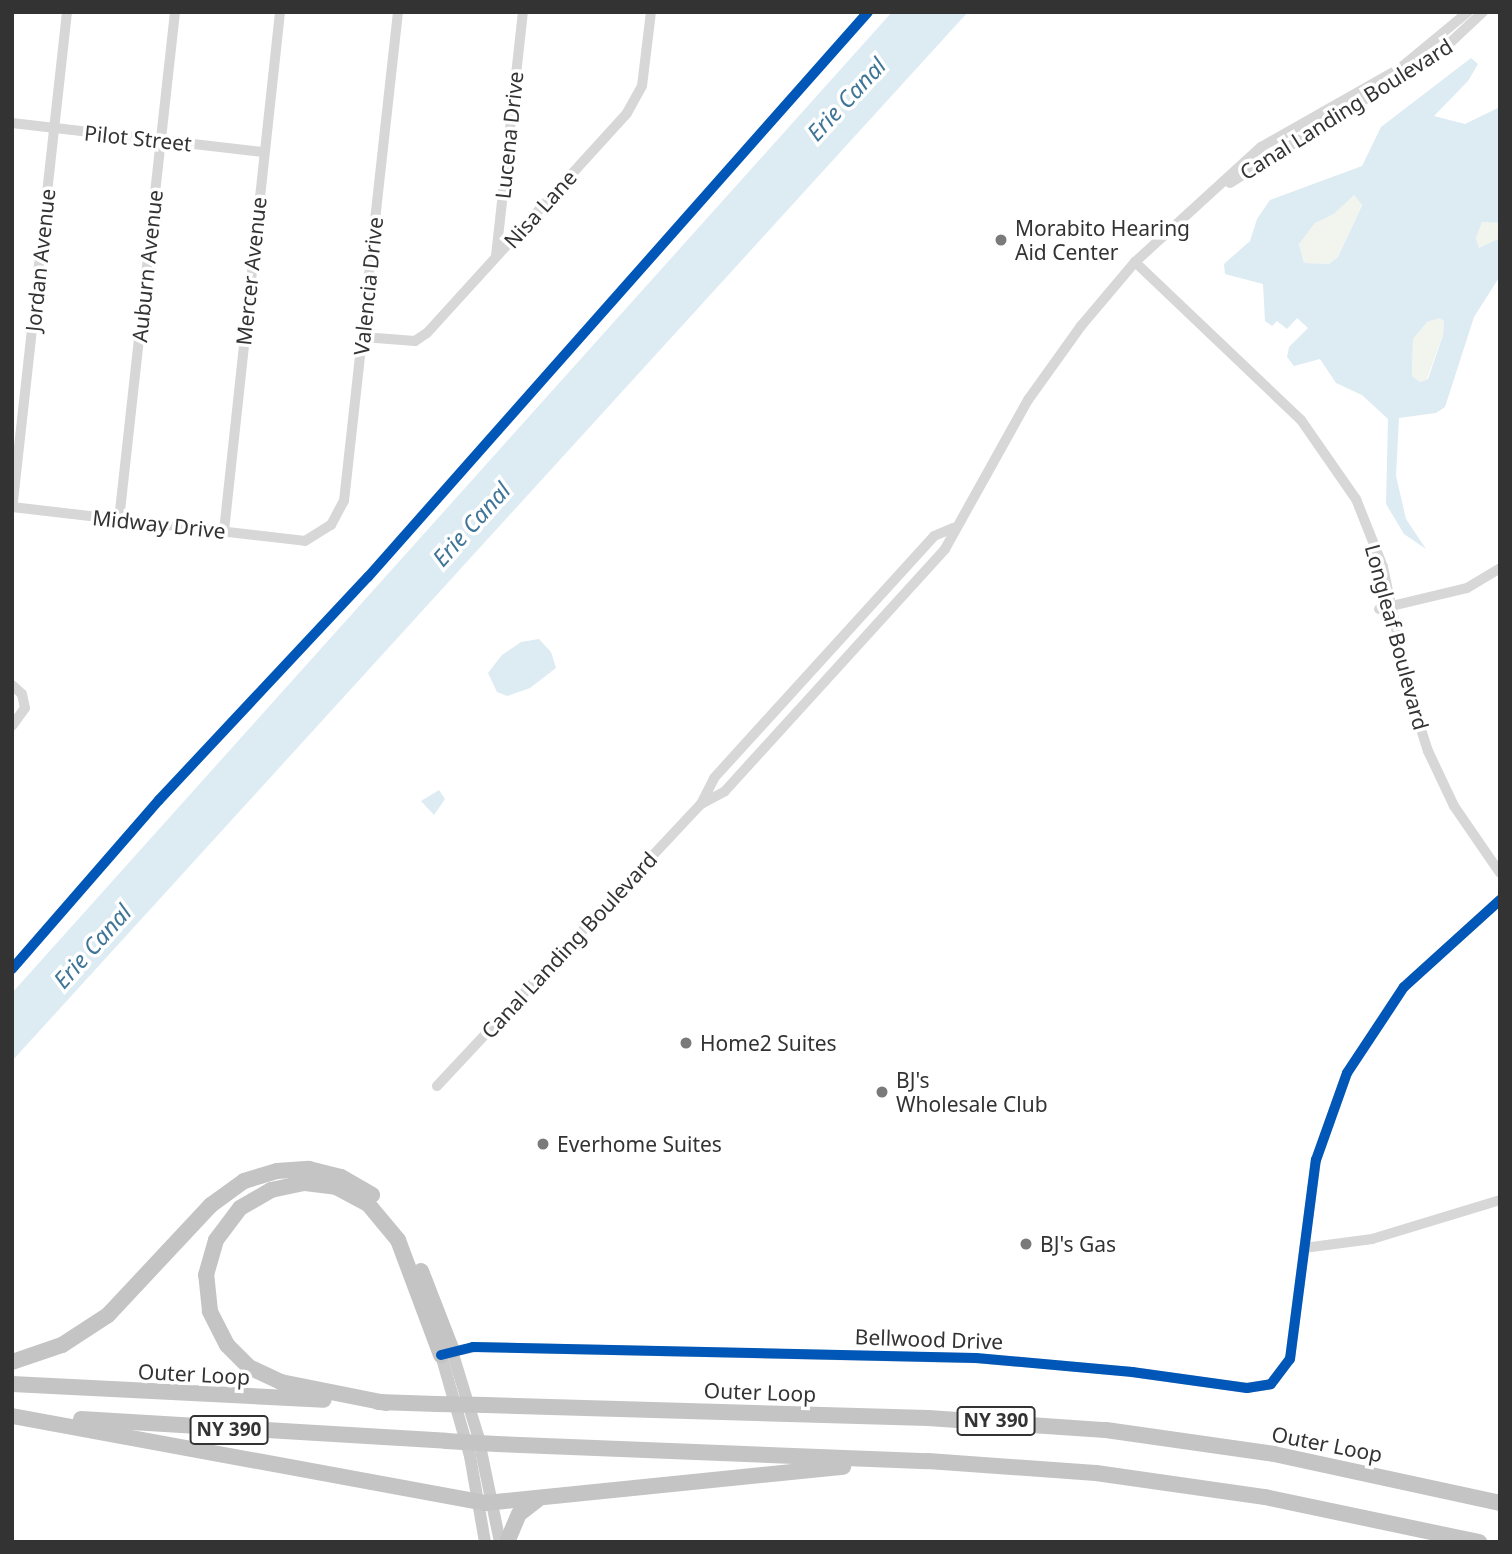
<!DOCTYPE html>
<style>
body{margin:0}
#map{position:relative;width:1512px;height:1554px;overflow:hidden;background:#fff;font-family:"Noto Sans",sans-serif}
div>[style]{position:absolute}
.green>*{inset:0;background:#f1f5ed}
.water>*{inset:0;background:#ddebf3}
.minor>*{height:10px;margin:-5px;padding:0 5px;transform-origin:5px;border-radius:5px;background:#d7d7d7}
.major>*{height:12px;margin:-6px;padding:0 6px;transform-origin:6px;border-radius:6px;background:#cacaca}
.highway>*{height:16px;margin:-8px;padding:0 8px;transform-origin:8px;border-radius:8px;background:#c4c4c4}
.highway-bridge>*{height:16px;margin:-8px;padding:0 8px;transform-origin:8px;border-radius:8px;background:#c4c4c4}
.cycleway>*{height:10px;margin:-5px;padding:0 5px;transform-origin:5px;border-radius:5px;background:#0057b8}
.dots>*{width:19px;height:19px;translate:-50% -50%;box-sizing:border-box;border:4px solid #fff;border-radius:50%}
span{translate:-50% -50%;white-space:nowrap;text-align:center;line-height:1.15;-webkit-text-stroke:7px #fff;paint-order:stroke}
.shield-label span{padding:2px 5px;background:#fff;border:2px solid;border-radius:5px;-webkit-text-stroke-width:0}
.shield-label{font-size:19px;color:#333;font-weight:700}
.street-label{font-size:21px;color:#333}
.poi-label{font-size:21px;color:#333}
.left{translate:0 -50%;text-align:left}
.water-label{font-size:23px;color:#3f7597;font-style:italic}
.frame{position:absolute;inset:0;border:14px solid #333;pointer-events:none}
</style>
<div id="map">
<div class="green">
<i style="clip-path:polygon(1354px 195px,1362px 204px,1338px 257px,1329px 264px,1304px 263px,1299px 244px,1315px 223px,1334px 214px)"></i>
<i style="clip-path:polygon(1482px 222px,1500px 223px,1500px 238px,1479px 248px,1476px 238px)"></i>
<i style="clip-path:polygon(1440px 318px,1444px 321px,1443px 334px,1427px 379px,1420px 382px,1412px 376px,1413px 339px,1427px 322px)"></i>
</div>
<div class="water">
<i style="clip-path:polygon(892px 12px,968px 12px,12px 1061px,12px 993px)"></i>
<i style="clip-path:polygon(evenodd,1471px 58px,1478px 64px,1468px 81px,1434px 116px,1465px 124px,1500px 107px,1500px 223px,1482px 222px,1476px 238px,1479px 248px,1500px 238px,1500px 276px,1474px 317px,1445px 407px,1436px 413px,1399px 418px,1396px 476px,1406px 519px,1426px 549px,1404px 534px,1386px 504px,1388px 419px,1362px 395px,1336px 383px,1320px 359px,1294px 366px,1287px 357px,1289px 347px,1308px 328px,1297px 318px,1287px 329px,1277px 321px,1272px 326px,1265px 321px,1263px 284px,1225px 274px,1224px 264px,1250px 241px,1257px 219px,1270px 200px,1362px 166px,1381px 127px,1471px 58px,1354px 195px,1362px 205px,1338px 257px,1329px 264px,1304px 263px,1299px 244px,1315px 223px,1334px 214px,1354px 195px,1471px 58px,1440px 318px,1444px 321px,1443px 335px,1428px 379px,1420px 382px,1412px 376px,1413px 339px,1427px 322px,1440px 318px)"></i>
<i style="clip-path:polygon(539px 639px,551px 652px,556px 668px,530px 688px,507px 696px,497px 692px,488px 673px,502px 655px,521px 642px)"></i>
<i style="clip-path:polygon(439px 790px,445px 799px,434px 815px,421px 801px)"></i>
</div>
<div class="minor">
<i style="left:67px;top:12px;width:498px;rotate:96.3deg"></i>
<i style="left:12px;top:507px;width:295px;rotate:6.6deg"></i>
<i style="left:305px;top:541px;width:31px;rotate:-32deg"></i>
<i style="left:331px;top:525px;width:27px;rotate:-62deg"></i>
<i style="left:344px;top:501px;width:492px;rotate:-83.7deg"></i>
<i style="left:12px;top:123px;width:254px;rotate:6.6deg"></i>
<i style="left:1230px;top:183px;width:245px;rotate:-31.8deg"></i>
<i style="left:1438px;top:54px;width:62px;rotate:-43deg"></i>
<i style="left:496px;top:256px;width:245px;rotate:-83.7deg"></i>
<i style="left:1135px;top:262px;width:229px;rotate:43.6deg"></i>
<i style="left:1301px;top:420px;width:96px;rotate:55.2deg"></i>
<i style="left:1356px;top:499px;width:73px;rotate:68.3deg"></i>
<i style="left:1383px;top:567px;width:131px;rotate:78.1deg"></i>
<i style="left:1410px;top:695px;width:59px;rotate:72.2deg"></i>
<i style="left:1428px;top:751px;width:61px;rotate:64.7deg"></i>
<i style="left:1454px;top:806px;width:81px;rotate:55.5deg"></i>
<i style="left:363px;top:337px;width:52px;rotate:4.4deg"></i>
<i style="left:415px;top:341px;width:14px;rotate:-34deg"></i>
<i style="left:427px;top:333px;width:297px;rotate:-47.7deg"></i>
<i style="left:627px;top:113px;width:31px;rotate:-61deg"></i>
<i style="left:642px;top:86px;width:75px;rotate:-83.1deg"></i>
<i style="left:119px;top:520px;width:511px;rotate:-83.71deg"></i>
<i style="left:224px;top:531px;width:522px;rotate:-83.84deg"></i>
<i style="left:1379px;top:609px;width:90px;rotate:-13.4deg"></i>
<i style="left:1467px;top:588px;width:39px;rotate:-31deg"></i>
<i style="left:12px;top:685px;width:13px;rotate:42deg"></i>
<i style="left:22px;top:694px;width:14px;rotate:78deg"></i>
<i style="left:25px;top:708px;width:22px;rotate:126deg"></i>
<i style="left:701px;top:804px;width:27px;rotate:-28deg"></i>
<i style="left:725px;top:791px;width:327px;rotate:-47.7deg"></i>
<i style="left:945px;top:549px;width:171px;rotate:-60.9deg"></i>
<i style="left:1028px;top:400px;width:91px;rotate:-54.4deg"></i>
<i style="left:1081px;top:326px;width:84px;rotate:-49.8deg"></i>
<i style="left:1135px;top:262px;width:171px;rotate:-42.4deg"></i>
<i style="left:1261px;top:147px;width:159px;rotate:-29.5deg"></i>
<i style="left:1399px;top:69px;width:89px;rotate:-39.6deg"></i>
<i style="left:437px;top:1086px;width:386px;rotate:-46.9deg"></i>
<i style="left:701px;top:804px;width:29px;rotate:-63deg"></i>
<i style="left:714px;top:778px;width:327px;rotate:-47.7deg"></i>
<i style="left:934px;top:536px;width:21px;rotate:-23deg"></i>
<i style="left:1304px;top:1248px;width:69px;rotate:-7.5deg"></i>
<i style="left:1372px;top:1239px;width:134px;rotate:-16.9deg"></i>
<i style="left:446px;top:1353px;width:33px;rotate:-11deg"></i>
<i style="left:478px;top:1347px;width:498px;rotate:1.3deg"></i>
<i style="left:976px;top:1358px;width:157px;rotate:5.1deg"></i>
<i style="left:1132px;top:1372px;width:116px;rotate:7.9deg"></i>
<i style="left:1247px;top:1388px;width:24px;rotate:-9deg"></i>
<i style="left:1271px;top:1384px;width:31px;rotate:-53deg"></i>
<i style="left:1290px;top:1359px;width:201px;rotate:-82.6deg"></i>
<i style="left:1316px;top:1160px;width:92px;rotate:-70.4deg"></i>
<i style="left:1347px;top:1073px;width:103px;rotate:-56.5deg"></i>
<i style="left:1404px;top:987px;width:130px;rotate:-42.2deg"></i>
</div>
<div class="major">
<i style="left:452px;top:1351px;width:89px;rotate:73deg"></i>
<i style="left:478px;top:1436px;width:108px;rotate:78.3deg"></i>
<i style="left:441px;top:1355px;width:105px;rotate:74deg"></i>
<i style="left:470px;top:1456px;width:87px;rotate:80.1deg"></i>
</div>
<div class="highway">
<i style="left:421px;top:1271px;width:86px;rotate:68.8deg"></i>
<i style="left:12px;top:1362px;width:53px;rotate:-18.8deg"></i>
<i style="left:62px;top:1345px;width:55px;rotate:-33.1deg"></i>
<i style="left:108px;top:1315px;width:151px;rotate:-46.9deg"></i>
<i style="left:211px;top:1205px;width:41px;rotate:-36deg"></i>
<i style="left:244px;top:1181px;width:34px;rotate:-17deg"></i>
<i style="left:277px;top:1171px;width:32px;rotate:-4deg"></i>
<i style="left:309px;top:1169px;width:33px;rotate:14deg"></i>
<i style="left:341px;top:1177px;width:36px;rotate:30deg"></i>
<i style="left:12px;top:1384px;width:312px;rotate:2.9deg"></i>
<i style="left:378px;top:1402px;width:59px;rotate:1.9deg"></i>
<i style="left:386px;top:1403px;width:107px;rotate:-168.7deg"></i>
<i style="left:281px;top:1382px;width:35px;rotate:-155deg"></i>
<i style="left:249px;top:1367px;width:31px;rotate:-135deg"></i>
<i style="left:227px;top:1345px;width:38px;rotate:-117deg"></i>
<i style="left:210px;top:1311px;width:36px;rotate:-96deg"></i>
<i style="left:206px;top:1275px;width:36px;rotate:-74deg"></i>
<i style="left:216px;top:1240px;width:40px;rotate:-53deg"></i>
<i style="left:240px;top:1208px;width:36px;rotate:-30deg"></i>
<i style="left:271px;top:1190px;width:35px;rotate:-12deg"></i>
<i style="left:305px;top:1183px;width:31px;rotate:7deg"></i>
<i style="left:336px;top:1187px;width:36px;rotate:28deg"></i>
<i style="left:368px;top:1204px;width:47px;rotate:50.2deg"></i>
<i style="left:398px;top:1240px;width:123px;rotate:69.5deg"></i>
<i style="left:486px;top:1405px;width:442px;rotate:1.7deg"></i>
<i style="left:928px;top:1418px;width:178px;rotate:3.9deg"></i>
<i style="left:1106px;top:1430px;width:170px;rotate:8.1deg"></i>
<i style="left:1274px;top:1454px;width:231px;rotate:12.2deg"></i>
<i style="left:12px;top:1416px;width:482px;rotate:10.4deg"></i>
<i style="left:486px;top:1503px;width:359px;rotate:-5.8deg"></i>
<i style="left:81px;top:1419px;width:366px;rotate:3.4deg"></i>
<i style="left:497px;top:1444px;width:431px;rotate:2.3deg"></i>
<i style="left:928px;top:1461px;width:168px;rotate:4.1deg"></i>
<i style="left:1096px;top:1473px;width:171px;rotate:8.1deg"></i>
<i style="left:1265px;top:1497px;width:219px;rotate:11.9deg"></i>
<i style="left:507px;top:1542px;width:30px;rotate:-67deg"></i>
<i style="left:519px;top:1514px;width:23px;rotate:-38deg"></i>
</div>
<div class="highway-bridge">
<i style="left:437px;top:1404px;width:49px;rotate:1.2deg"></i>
<i style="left:446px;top:1441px;width:51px;rotate:3.4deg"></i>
</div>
<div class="cycleway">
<i style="left:12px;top:969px;width:224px;rotate:-49deg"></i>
<i style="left:159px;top:800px;width:306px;rotate:-46.9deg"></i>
<i style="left:368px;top:577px;width:754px;rotate:-48.49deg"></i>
<i style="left:441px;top:1355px;width:33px;rotate:-14deg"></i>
<i style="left:473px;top:1347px;width:503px;rotate:1.25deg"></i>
<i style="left:976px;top:1358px;width:157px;rotate:5.1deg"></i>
<i style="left:1132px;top:1372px;width:116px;rotate:7.9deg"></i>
<i style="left:1247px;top:1388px;width:24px;rotate:-9deg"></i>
<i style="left:1271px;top:1384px;width:31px;rotate:-53deg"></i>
<i style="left:1290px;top:1359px;width:201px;rotate:-82.6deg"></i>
<i style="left:1316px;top:1160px;width:92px;rotate:-70.4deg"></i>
<i style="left:1347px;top:1073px;width:103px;rotate:-56.5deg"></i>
<i style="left:1404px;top:987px;width:130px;rotate:-42.2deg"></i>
</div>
<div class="dots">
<i style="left:1001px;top:240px;background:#7a7a7a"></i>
<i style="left:686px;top:1043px;background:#7a7a7a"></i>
<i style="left:882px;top:1092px;background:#7a7a7a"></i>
<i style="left:543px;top:1144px;background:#7a7a7a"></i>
<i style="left:1026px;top:1244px;background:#7a7a7a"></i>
</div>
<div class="shield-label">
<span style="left:996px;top:1421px">NY 390</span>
<span style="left:229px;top:1430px">NY 390</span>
</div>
<div class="street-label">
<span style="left:1346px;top:109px;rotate:-32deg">Canal Landing Boulevard</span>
<span style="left:509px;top:135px;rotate:-84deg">Lucena Drive</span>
<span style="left:138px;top:138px;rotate:6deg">Pilot Street</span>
<span style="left:540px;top:209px;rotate:-48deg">Nisa Lane</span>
<span style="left:40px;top:260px;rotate:-84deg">Jordan Avenue</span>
<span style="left:147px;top:266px;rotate:-84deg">Auburn Avenue</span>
<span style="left:251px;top:271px;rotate:-84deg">Mercer Avenue</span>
<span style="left:368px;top:286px;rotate:-84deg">Valencia Drive</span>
<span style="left:159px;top:524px;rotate:6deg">Midway Drive</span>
<span style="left:1397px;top:637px;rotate:75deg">Longleaf Boulevard</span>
<span style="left:569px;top:945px;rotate:-47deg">Canal Landing Boulevard</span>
<span style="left:929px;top:1339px;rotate:2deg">Bellwood Drive</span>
<span style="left:194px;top:1374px;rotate:3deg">Outer Loop</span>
<span style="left:760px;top:1392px;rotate:2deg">Outer Loop</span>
<span style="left:1327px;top:1444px;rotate:11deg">Outer Loop</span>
</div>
<div class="poi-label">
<span class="left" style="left:1015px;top:240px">Morabito Hearing<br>Aid Center</span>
<span class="left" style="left:700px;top:1043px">Home2 Suites</span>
<span class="left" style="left:896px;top:1092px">BJ's<br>Wholesale Club</span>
<span class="left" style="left:557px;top:1144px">Everhome Suites</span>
<span class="left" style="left:1040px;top:1244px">BJ's Gas</span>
</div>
<div class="water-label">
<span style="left:846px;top:99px;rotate:-47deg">Erie Canal</span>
<span style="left:471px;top:524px;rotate:-48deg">Erie Canal</span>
<span style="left:92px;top:946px;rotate:-48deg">Erie Canal</span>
</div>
<div class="frame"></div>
</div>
